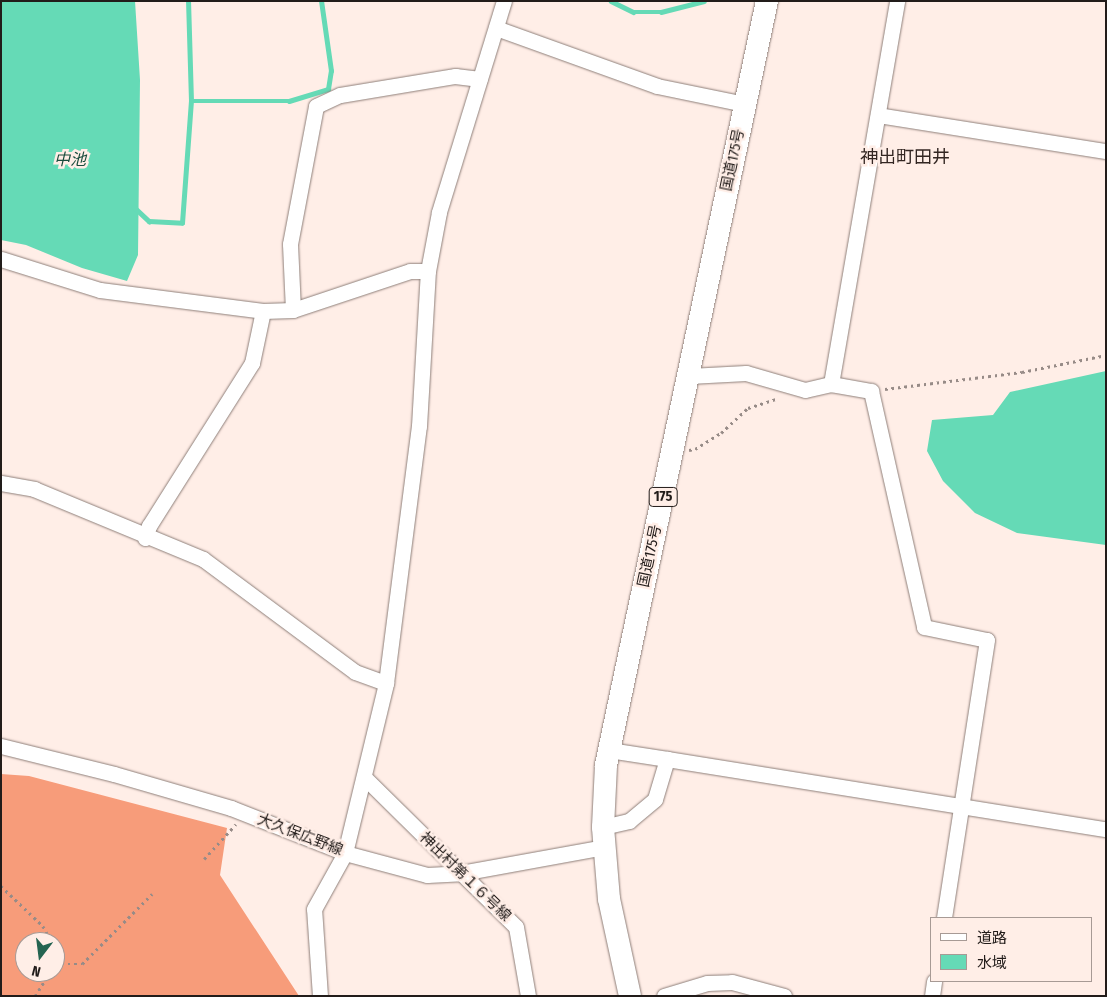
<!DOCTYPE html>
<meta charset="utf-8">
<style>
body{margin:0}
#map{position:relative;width:1107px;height:997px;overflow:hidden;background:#ffeee7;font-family:"Fira Sans Condensed","Noto Sans JP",sans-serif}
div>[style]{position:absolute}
.forest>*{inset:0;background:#f79c7a}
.water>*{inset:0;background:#65dab6}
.stream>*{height:4.5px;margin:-2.25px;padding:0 2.25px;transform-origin:2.25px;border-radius:2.25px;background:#65dab6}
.path>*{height:2.5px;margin-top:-1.25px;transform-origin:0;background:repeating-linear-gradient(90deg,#978b87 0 2.5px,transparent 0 6.5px)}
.roads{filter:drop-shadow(0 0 1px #8e7f79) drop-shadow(0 0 1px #8e7f79)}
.minor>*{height:15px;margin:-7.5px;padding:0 7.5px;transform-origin:7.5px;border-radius:7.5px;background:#fff}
.highway>*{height:22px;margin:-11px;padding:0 11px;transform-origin:11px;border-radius:11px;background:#fff}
span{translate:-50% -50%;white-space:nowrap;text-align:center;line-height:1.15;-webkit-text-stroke:5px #ffeee7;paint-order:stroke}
.shield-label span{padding:1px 4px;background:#ffeee7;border:1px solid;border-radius:4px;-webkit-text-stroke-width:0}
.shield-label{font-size:14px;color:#221c1a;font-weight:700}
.street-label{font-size:15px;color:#221c1a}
.water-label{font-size:16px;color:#1a4c3d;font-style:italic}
.quarter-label{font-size:18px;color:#332622}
.frame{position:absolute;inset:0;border:2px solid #221c1a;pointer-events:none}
.legend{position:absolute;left:930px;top:917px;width:162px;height:65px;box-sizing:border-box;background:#ffeee7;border:1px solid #a79a95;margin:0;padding:6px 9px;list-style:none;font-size:15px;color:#221c1a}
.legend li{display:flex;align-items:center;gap:10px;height:25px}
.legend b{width:25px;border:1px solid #a79a95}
.north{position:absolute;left:15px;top:932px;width:50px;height:50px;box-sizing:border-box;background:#ffeee7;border:1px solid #a79a95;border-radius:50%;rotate:195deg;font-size:14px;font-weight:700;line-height:20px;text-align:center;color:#221c1a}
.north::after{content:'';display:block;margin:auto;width:18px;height:22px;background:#256451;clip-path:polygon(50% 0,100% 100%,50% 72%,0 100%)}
</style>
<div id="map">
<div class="forest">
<i style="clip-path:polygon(evenodd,1px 774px,29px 776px,227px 828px,220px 875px,299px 996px,1px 996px,1px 774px,25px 942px,55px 942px,55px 972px,25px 972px,25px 942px)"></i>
</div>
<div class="water">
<i style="clip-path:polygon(1px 1px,135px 1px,140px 80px,138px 255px,127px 281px,82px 268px,26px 245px,1px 240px)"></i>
<i style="clip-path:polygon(1106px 371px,1106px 545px,1017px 533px,975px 513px,943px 481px,927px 451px,932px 420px,993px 415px,1010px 392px)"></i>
</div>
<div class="stream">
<i style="left:611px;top:1px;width:25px;rotate:26deg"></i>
<i style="left:634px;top:12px;width:27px"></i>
<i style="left:661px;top:12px;width:44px;rotate:-14.3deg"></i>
<i style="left:191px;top:101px;width:98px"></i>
<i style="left:289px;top:101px;width:41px;rotate:-17.1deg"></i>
<i style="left:328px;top:89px;width:18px;rotate:-81deg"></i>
<i style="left:331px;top:71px;width:71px;rotate:-98.1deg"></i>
<i style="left:134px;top:207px;width:21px;rotate:43deg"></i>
<i style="left:149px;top:221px;width:33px;rotate:3deg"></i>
<i style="left:182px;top:223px;width:122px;rotate:-85.8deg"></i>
<i style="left:191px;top:101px;width:100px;rotate:-91.7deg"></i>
</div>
<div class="path">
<i style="left:885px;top:389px;width:138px;rotate:-7.1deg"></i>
<i style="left:1022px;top:372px;width:86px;rotate:-11.4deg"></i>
<i style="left:689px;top:450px;width:6px;rotate:-9deg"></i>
<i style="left:695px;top:449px;width:31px;rotate:-32deg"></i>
<i style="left:721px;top:433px;width:37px;rotate:-43deg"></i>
<i style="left:748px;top:408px;width:32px;rotate:-18deg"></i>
<i style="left:204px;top:859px;width:47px;rotate:-47.6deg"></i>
<i style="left:1px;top:886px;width:58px;rotate:43.6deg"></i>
<i style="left:43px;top:926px;width:18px;rotate:61deg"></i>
<i style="left:55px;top:947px;width:2px;rotate:90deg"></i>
<i style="left:55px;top:964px;width:27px"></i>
<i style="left:82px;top:964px;width:99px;rotate:-45deg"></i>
<i style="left:35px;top:996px;width:28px;rotate:-58deg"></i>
</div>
<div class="roads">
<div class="minor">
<i style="left:496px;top:28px;width:171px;rotate:19.8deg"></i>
<i style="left:657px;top:86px;width:90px;rotate:11.6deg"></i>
<i style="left:878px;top:115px;width:231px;rotate:9deg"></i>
<i style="left:1px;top:259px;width:104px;rotate:17.4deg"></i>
<i style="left:100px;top:290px;width:164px;rotate:7.3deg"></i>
<i style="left:263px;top:311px;width:30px;rotate:-2deg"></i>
<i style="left:293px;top:310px;width:123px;rotate:-18.4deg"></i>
<i style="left:410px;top:271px;width:18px"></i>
<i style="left:293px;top:310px;width:66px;rotate:-92.6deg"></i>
<i style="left:290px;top:244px;width:140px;rotate:-79.3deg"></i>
<i style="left:316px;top:106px;width:26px;rotate:-25deg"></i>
<i style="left:340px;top:95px;width:117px;rotate:-9.4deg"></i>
<i style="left:455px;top:76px;width:25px;rotate:7deg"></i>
<i style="left:689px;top:376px;width:57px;rotate:-3deg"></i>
<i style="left:746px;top:373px;width:61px;rotate:16.1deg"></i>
<i style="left:805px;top:390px;width:27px;rotate:-13deg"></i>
<i style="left:831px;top:384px;width:41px;rotate:9.9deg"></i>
<i style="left:871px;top:391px;width:242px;rotate:77.3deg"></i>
<i style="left:924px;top:627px;width:64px;rotate:11.7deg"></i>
<i style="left:987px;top:640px;width:281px;rotate:98.8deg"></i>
<i style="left:831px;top:384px;width:389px;rotate:-80.2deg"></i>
<i style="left:1px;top:483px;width:34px;rotate:10deg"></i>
<i style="left:34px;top:489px;width:183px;rotate:22.5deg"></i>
<i style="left:203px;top:559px;width:189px;rotate:36.6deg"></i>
<i style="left:355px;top:672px;width:33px;rotate:20deg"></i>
<i style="left:145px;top:538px;width:13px;rotate:-72deg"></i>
<i style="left:149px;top:526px;width:193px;rotate:-57.7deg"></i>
<i style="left:252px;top:363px;width:53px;rotate:-78.1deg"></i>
<i style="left:1px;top:746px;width:116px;rotate:13.9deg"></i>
<i style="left:114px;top:774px;width:122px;rotate:16.2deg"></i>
<i style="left:231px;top:808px;width:123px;rotate:21.5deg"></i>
<i style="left:345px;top:853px;width:85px;rotate:15deg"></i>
<i style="left:427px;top:875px;width:34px;rotate:-3deg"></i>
<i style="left:461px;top:873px;width:145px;rotate:-10.3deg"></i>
<i style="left:609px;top:750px;width:59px;rotate:8.8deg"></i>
<i style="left:365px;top:778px;width:212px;rotate:44.6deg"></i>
<i style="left:516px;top:927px;width:70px;rotate:80.1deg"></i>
<i style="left:603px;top:827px;width:27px;rotate:-13deg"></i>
<i style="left:629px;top:821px;width:34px;rotate:-40deg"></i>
<i style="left:655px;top:799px;width:42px;rotate:-73.3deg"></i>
<i style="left:667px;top:759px;width:445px;rotate:9.1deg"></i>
<i style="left:320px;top:996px;width:87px;rotate:-93.9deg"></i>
<i style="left:314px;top:909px;width:64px;rotate:-61deg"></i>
<i style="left:345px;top:853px;width:175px;rotate:-76.4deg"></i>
<i style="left:386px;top:683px;width:259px;rotate:-82.7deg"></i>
<i style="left:419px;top:426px;width:155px;rotate:-86.7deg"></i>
<i style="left:428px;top:271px;width:60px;rotate:-79.4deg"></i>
<i style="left:439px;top:212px;width:221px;rotate:-72.9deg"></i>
<i style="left:664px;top:996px;width:45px;rotate:-16.8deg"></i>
<i style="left:707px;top:983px;width:25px;rotate:-2deg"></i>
<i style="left:732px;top:982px;width:54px;rotate:15.1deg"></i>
<i style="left:932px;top:996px;width:15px;rotate:-82deg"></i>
</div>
<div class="highway">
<i style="left:630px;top:996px;width:99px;rotate:-102.2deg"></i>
<i style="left:609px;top:899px;width:72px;rotate:-94.8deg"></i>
<i style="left:603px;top:827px;width:62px;rotate:-87.2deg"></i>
<i style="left:606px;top:765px;width:781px;rotate:-78.1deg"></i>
</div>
</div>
<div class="shield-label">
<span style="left:663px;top:497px">175</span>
</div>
<div class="street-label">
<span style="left:733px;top:160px;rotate:-78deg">国道175号</span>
<span style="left:650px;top:556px;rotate:-78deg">国道175号</span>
<span style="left:300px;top:835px;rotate:21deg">大久保広野線</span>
<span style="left:465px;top:877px;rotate:44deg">神出村第１６号線</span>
</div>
<div class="water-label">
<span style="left:70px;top:160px">中池</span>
</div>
<div class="quarter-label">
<span style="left:905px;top:157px">神出町田井</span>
</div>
<div class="frame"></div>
<ul class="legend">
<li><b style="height:6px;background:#fff"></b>道路</li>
<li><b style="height:14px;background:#65dab6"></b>水域</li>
</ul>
<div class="north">N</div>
</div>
